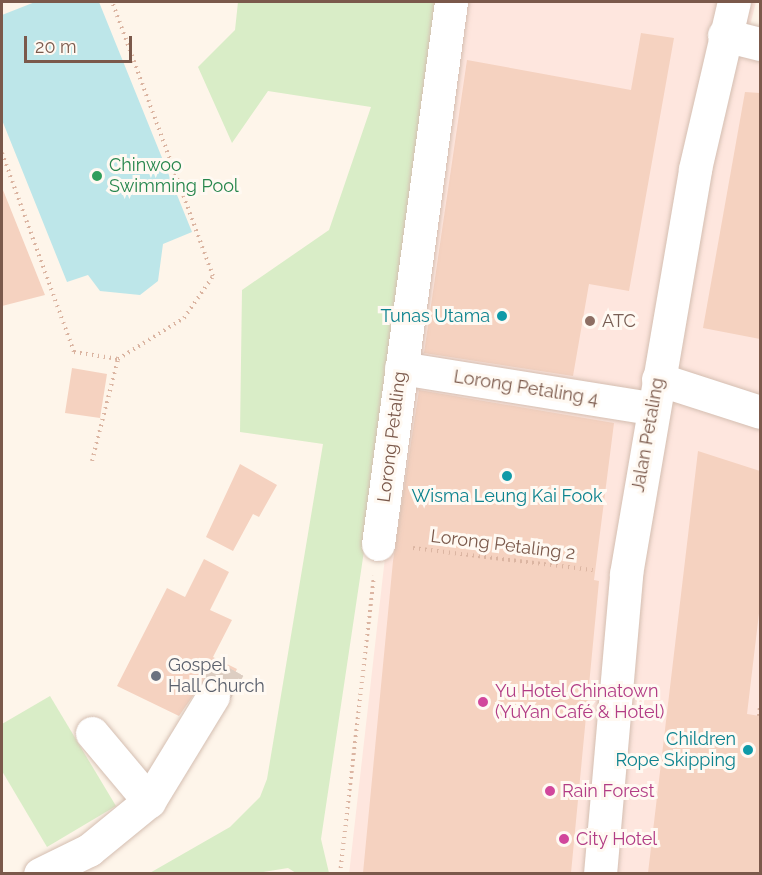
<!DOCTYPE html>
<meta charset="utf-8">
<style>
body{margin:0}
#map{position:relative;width:762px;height:875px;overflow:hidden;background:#fef5ea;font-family:Raleway,sans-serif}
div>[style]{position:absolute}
.commercial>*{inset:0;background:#fee6de}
.green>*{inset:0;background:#d9edc7}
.water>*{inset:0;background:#bde6e9}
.building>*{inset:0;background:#f5d2c0}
.minor-tunnel>*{height:33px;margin-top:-16.5px;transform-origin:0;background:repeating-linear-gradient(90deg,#ddcec2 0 33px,transparent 0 49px)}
.path>*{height:4px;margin-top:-2px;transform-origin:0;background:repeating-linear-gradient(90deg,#dbb5a2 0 1.5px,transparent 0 6px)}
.roads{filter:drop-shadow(0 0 2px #d4beb1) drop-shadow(0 0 2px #d4beb1)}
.minor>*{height:33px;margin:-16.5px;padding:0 16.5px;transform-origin:16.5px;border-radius:16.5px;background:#fff}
.dots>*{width:16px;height:16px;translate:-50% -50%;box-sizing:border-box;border:3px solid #fff9f2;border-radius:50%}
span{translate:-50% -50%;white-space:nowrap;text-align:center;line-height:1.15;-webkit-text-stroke:6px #fff9f2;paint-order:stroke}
.leisure-label{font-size:18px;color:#27864d}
.left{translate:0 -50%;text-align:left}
.culture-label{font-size:18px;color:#0d838f}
.right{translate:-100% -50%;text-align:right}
.education-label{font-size:18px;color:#785e54}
.street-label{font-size:18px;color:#7b594b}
.worship-label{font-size:18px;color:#5b616d}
.hotel-label{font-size:18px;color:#b23c85}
.frame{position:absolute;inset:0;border:3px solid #7b594b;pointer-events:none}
.scale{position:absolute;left:24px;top:36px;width:108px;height:27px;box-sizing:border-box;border:3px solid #7b594b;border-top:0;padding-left:8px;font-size:18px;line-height:21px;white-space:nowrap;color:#7b594b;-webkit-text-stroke:4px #fff9f2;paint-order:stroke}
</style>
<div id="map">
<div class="commercial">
<i style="clip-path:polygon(460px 2px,756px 2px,744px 49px,760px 53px,760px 873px,349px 874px,407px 364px)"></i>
</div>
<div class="green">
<i style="clip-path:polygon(238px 2px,446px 2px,321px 839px,329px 873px,296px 873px,288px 868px,251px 874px,148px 874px,230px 827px,260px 797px,267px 779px,323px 444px,240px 432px,242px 290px,329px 230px,371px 107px,268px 91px,232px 143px,198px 67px,235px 30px)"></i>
<i style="clip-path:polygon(50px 696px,116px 806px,47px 847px,2px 771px,2px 724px)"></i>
</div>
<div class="water">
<i style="clip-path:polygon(35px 2px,99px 2px,192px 232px,163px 244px,158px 281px,140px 295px,100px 291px,88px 275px,67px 282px,2px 120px,2px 15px)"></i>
</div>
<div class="building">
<i style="clip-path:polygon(641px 33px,674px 38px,629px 291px,589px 284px,573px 376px,424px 353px,467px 60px,631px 90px)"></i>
<i style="clip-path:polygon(745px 92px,760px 93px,760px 339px,703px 328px)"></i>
<i style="clip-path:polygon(3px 190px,45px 295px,2px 306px,2px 191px)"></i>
<i style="clip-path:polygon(72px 368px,107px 374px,100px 418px,65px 413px)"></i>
<i style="clip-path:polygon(419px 390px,614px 423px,594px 580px,599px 581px,571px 873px,363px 873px,393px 561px)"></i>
<i style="clip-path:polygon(698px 451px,760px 471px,760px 605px,747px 714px,760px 716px,760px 873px,648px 873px)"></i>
<i style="clip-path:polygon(240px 464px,277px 485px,259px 517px,253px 514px,233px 551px,206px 537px)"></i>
<i style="clip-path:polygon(204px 559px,229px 572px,210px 610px,232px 620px,213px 657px,237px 669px,229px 686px,214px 677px,204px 680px,179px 716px,117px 686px,167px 588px,185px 597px)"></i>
</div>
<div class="minor-tunnel">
<i style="left:213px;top:696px;width:33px;rotate:-61deg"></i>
</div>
<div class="path">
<i style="left:2px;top:153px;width:212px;rotate:70.1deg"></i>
<i style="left:74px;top:352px;width:45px;rotate:9deg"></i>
<i style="left:118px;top:359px;width:78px;rotate:-31.8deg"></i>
<i style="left:184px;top:318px;width:51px;rotate:-55.4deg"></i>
<i style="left:213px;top:276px;width:292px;rotate:-110.2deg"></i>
<i style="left:92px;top:461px;width:105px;rotate:-75.7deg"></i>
<i style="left:413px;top:548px;width:181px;rotate:7deg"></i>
<i style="left:759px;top:716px;width:10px;rotate:-84deg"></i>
<i style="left:340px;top:874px;width:300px;rotate:-83.5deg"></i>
</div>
<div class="roads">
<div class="minor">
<i style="left:724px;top:35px;width:37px;rotate:14deg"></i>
<i style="left:401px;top:368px;width:254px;rotate:9.1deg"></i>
<i style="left:658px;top:379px;width:107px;rotate:17.9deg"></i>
<i style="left:378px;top:544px;width:547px;rotate:-82.33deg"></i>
<i style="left:92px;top:733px;width:89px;rotate:50deg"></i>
<i style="left:40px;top:874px;width:55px;rotate:-26.1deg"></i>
<i style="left:89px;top:850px;width:77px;rotate:-39.2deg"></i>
<i style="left:149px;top:801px;width:123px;rotate:-58.6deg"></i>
<i style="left:600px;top:874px;width:301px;rotate:-85deg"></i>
<i style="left:626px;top:574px;width:411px;rotate:-80.3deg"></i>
<i style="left:695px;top:169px;width:171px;rotate:-76.9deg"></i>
</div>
</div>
<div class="dots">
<i style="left:97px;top:176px;background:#2e9e5b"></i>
<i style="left:502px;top:316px;background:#0f9aa8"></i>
<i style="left:590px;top:321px;background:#8d6e63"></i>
<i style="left:507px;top:476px;background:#0f9aa8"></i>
<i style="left:156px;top:676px;background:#6b7280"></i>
<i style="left:483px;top:702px;background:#d1479c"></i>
<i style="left:748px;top:750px;background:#0f9aa8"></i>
<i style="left:550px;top:791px;background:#d1479c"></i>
<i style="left:564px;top:839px;background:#d1479c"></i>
</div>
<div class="leisure-label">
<span class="left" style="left:109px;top:176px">Chinwoo<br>Swimming Pool</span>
</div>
<div class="culture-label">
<span class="right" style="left:490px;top:316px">Tunas Utama</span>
<span style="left:507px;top:496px">Wisma Leung Kai Fook</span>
<span class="right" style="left:736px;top:750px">Children<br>Rope Skipping</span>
</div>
<div class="education-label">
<span class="left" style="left:602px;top:321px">ATC</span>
</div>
<div class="street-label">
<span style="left:526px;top:388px;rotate:9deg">Lorong Petaling 4</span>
<span style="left:648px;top:435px;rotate:-80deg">Jalan Petaling</span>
<span style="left:392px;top:437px;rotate:-83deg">Lorong Petaling</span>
<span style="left:503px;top:545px;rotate:7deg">Lorong Petaling 2</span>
</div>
<div class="worship-label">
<span class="left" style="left:168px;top:676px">Gospel<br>Hall Church</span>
</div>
<div class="hotel-label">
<span class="left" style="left:495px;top:702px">Yu Hotel Chinatown<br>(YuYan Café &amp; Hotel)</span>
<span class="left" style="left:562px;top:791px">Rain Forest</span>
<span class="left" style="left:576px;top:839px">City Hotel</span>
</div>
<div class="frame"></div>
<div class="scale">20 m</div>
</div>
